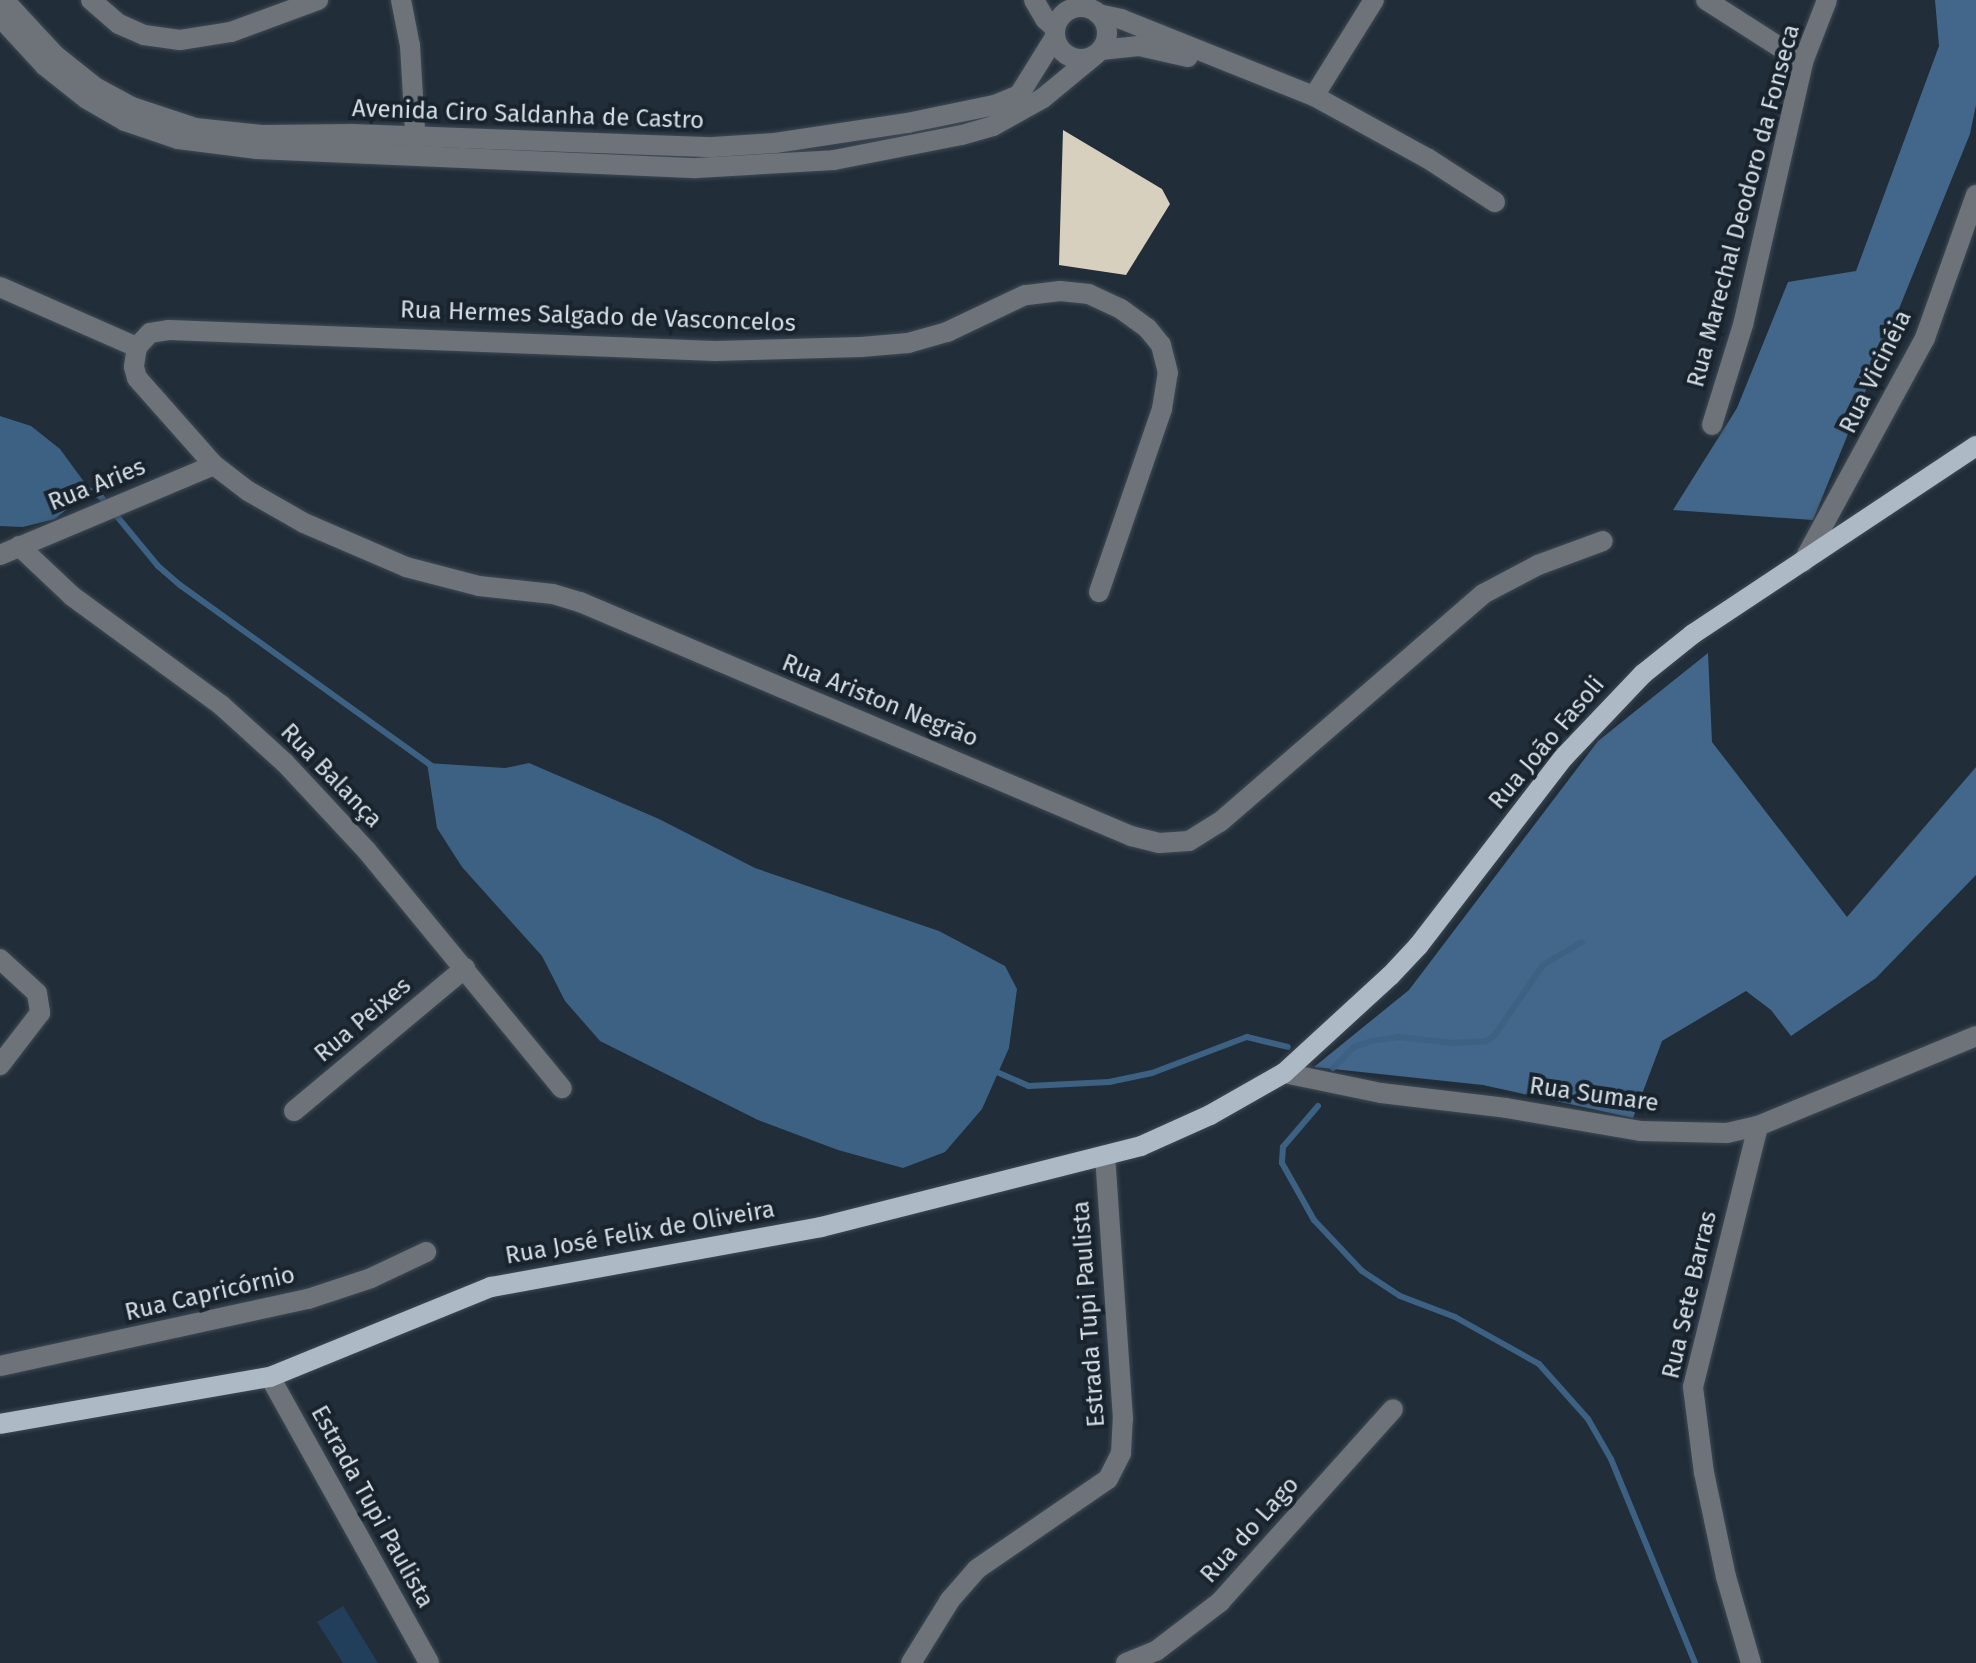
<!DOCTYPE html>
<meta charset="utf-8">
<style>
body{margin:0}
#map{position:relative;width:1976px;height:1663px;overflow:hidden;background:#212d38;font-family:"Fira Sans",sans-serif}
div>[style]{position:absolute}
.green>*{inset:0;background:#213f5b}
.forest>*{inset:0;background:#43678a}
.water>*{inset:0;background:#3d6183}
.stream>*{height:6px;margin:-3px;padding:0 3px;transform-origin:3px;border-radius:3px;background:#3d6183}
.building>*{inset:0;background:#d8d0be}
.roads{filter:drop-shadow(0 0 2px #3e4954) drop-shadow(0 0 2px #3e4954)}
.minor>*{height:20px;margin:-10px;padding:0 10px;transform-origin:10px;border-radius:10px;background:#6d7379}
.minor>.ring{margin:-10px;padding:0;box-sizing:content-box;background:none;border:20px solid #6d7379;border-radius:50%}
.major>*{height:20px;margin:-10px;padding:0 10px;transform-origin:10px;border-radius:10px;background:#adbac6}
span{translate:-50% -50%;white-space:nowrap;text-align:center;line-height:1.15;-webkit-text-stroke:8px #18232e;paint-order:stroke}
.street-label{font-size:24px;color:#d7dfe6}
</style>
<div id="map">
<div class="green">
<i style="clip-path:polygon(343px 1606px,378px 1663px,343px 1663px,317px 1622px)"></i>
</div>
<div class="forest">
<i style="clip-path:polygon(1935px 0,1976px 0,1976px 105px,1970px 134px,1813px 520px,1673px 510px,1737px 408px,1788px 282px,1856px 271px,1939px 46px)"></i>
<i style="clip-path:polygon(1708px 653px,1712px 742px,1847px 917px,1976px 767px,1976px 875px,1876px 978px,1791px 1036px,1771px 1010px,1746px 991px,1662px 1041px,1633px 1118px,1483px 1085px,1314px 1067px,1409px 990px,1598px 741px)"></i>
</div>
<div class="water">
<i style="clip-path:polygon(0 416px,31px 426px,60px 449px,90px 490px,55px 519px,23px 527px,0 526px)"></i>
<i style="clip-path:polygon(427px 763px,505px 768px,529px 763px,659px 819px,755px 868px,939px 931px,1005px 966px,1017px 989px,1009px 1048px,982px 1109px,945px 1152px,903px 1168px,838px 1150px,758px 1120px,600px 1041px,565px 1001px,542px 956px,462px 867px,437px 828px)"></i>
</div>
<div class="stream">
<i style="left:85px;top:488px;width:18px;rotate:29deg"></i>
<i style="left:101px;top:497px;width:89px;rotate:50.4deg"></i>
<i style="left:158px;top:566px;width:29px;rotate:41deg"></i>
<i style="left:180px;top:585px;width:312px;rotate:35.7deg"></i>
<i style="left:1333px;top:1068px;width:30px;rotate:-45deg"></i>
<i style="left:1354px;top:1047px;width:18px;rotate:-19deg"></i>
<i style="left:1371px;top:1041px;width:28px;rotate:-8deg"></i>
<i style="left:1399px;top:1037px;width:54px;rotate:6.3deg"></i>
<i style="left:1453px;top:1043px;width:33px;rotate:-3deg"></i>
<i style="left:1486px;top:1041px;width:9px;rotate:-32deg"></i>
<i style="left:1494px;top:1036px;width:86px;rotate:-55.4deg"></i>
<i style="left:1543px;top:965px;width:45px;rotate:-30.5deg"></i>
<i style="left:992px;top:1070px;width:40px;rotate:23.4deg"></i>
<i style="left:1029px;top:1086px;width:80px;rotate:-2.9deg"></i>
<i style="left:1109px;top:1082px;width:44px;rotate:-11.8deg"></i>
<i style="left:1152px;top:1073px;width:102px;rotate:-20.8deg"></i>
<i style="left:1247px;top:1037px;width:42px;rotate:13.7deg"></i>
<i style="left:1318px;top:1106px;width:54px;rotate:130.5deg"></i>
<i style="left:1283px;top:1147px;width:16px;rotate:94deg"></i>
<i style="left:1282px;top:1163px;width:65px;rotate:60.7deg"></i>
<i style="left:1314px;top:1220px;width:70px;rotate:46.7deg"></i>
<i style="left:1362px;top:1271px;width:45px;rotate:33.3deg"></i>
<i style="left:1400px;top:1296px;width:59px;rotate:20.9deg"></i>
<i style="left:1455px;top:1317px;width:96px;rotate:29.2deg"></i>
<i style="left:1539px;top:1364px;width:74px;rotate:48.3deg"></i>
<i style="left:1588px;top:1419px;width:46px;rotate:60.1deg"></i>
<i style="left:1611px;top:1459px;width:221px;rotate:67.6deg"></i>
</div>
<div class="building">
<i style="clip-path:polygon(1063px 130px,1162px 189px,1170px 204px,1126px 275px,1059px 265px)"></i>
</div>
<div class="roads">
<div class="minor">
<i style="left:4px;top:0;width:75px;rotate:47.2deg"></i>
<i style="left:55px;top:55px;width:51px;rotate:38.7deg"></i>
<i style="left:95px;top:87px;width:42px;rotate:28.4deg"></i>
<i style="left:132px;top:107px;width:66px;rotate:18.4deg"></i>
<i style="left:195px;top:128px;width:67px;rotate:6deg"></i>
<i style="left:262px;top:135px;width:90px;rotate:-0.6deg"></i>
<i style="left:352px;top:134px;width:361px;rotate:2.1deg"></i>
<i style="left:713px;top:147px;width:62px;rotate:-3.7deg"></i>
<i style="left:775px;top:143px;width:134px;rotate:-8.6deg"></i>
<i style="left:907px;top:123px;width:90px;rotate:-11.6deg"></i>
<i style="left:995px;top:105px;width:26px;rotate:-23deg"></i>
<i style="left:1019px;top:95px;width:68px;rotate:-58.2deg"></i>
<i style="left:91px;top:0;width:37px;rotate:41deg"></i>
<i style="left:119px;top:24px;width:27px;rotate:24deg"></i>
<i style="left:144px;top:35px;width:36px;rotate:8deg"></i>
<i style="left:180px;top:40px;width:52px;rotate:-8.9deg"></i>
<i style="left:231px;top:32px;width:93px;rotate:-20.2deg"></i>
<i style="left:401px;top:0;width:47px;rotate:78.9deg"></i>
<i style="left:410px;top:46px;width:101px;rotate:86.6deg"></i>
<i style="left:1034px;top:0;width:22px;rotate:60deg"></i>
<i style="left:1045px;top:19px;width:13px;rotate:42deg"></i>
<i style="left:1706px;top:0;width:115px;rotate:32.6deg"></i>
<i class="ring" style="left:1055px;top:7px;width:32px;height:32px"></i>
<i style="left:1098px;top:14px;width:24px;rotate:12deg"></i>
<i style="left:1121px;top:19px;width:208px;rotate:21.8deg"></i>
<i style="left:1314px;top:96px;width:129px;rotate:28.8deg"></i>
<i style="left:1427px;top:158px;width:81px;rotate:32.9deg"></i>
<i style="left:0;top:17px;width:67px;rotate:47.4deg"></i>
<i style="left:45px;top:66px;width:53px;rotate:38.2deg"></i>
<i style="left:87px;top:99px;width:44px;rotate:30.1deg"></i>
<i style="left:125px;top:121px;width:56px;rotate:18.8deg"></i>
<i style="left:178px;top:139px;width:80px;rotate:7.2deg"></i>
<i style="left:257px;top:149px;width:440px;rotate:2.5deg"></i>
<i style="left:697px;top:168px;width:137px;rotate:-3.3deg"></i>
<i style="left:834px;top:160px;width:130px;rotate:-11.1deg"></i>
<i style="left:962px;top:135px;width:32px;rotate:-16deg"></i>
<i style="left:993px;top:126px;width:57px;rotate:-29.2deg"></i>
<i style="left:1043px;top:98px;width:66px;rotate:-39.5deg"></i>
<i style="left:1101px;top:50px;width:38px;rotate:-6deg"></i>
<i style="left:1139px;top:46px;width:50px;rotate:12.7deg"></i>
<i style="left:1314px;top:96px;width:113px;rotate:-58deg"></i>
<i style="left:0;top:287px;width:150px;rotate:23.7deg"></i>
<i style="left:1712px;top:425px;width:105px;rotate:-72.8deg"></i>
<i style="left:1743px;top:325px;width:270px;rotate:-77.1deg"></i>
<i style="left:1803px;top:62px;width:66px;rotate:-68.8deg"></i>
<i style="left:19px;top:546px;width:73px;rotate:43.3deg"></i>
<i style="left:72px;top:596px;width:185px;rotate:36.2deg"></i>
<i style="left:221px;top:705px;width:86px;rotate:42.2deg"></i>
<i style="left:285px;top:763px;width:120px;rotate:47deg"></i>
<i style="left:367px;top:851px;width:307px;rotate:50.6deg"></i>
<i style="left:0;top:555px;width:232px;rotate:-22.8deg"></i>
<i style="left:1803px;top:562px;width:255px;rotate:-61.4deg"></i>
<i style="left:1925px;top:338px;width:152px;rotate:-70.4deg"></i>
<i style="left:1099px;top:592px;width:194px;rotate:-71deg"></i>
<i style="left:1162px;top:409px;width:36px;rotate:-81deg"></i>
<i style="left:1168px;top:373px;width:29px;rotate:-104deg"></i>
<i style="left:1161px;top:345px;width:22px;rotate:-129deg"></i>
<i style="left:1147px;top:328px;width:32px;rotate:-144deg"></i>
<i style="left:1121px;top:309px;width:35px;rotate:-155deg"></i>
<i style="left:1089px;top:294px;width:29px;rotate:-174deg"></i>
<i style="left:1060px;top:291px;width:35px;rotate:173deg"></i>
<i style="left:1025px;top:295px;width:86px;rotate:154.6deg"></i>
<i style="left:947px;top:332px;width:41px;rotate:164.2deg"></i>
<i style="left:908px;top:343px;width:47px;rotate:175.1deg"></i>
<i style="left:861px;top:347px;width:146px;rotate:178.4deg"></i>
<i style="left:715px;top:351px;width:546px;rotate:-177.8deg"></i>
<i style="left:169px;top:330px;width:19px;rotate:171deg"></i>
<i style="left:150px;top:333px;width:19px;rotate:133deg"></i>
<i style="left:137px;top:347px;width:20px;rotate:99deg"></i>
<i style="left:134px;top:367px;width:11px;rotate:75deg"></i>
<i style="left:137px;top:378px;width:116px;rotate:48.5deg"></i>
<i style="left:214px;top:465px;width:43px;rotate:37.4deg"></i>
<i style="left:248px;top:491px;width:64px;rotate:29.7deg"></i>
<i style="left:304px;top:523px;width:111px;rotate:23.3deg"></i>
<i style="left:406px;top:567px;width:75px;rotate:14.6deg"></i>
<i style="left:479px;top:586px;width:74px;rotate:6.2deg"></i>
<i style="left:553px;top:594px;width:28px;rotate:17deg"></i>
<i style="left:580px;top:602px;width:599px;rotate:23.01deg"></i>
<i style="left:1131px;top:836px;width:29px;rotate:14deg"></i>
<i style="left:1159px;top:843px;width:30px;rotate:-4deg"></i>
<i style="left:1189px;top:841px;width:36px;rotate:-32deg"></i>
<i style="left:1220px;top:822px;width:348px;rotate:-40.9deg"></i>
<i style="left:1483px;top:594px;width:62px;rotate:-27.8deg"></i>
<i style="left:1538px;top:565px;width:69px;rotate:-20.3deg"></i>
<i style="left:0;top:959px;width:50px;rotate:42.6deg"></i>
<i style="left:37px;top:993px;width:20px;rotate:81deg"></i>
<i style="left:40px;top:1013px;width:66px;rotate:127.6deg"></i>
<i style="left:1284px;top:1073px;width:99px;rotate:11.7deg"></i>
<i style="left:1381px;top:1093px;width:126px;rotate:6.8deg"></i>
<i style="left:1506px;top:1108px;width:136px;rotate:9.7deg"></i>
<i style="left:1640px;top:1131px;width:87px;rotate:1.3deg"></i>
<i style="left:1727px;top:1133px;width:32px;rotate:-13deg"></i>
<i style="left:1758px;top:1126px;width:236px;rotate:-22.4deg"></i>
<i style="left:294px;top:1111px;width:223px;rotate:-39.9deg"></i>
<i style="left:0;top:1366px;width:315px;rotate:-12.3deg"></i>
<i style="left:308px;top:1299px;width:66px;rotate:-18.4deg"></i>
<i style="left:371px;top:1278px;width:61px;rotate:-25.3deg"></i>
<i style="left:270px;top:1377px;width:327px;rotate:60.9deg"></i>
<i style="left:911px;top:1663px;width:74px;rotate:-58.2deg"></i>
<i style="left:950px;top:1600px;width:41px;rotate:-48.9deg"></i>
<i style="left:977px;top:1569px;width:159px;rotate:-34.5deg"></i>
<i style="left:1108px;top:1479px;width:29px;rotate:-63deg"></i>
<i style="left:1121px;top:1453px;width:34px;rotate:-87deg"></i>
<i style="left:1123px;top:1419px;width:264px;rotate:-93.9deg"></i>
<i style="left:1126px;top:1663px;width:32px;rotate:-22deg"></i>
<i style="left:1156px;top:1651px;width:81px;rotate:-37.4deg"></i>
<i style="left:1220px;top:1602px;width:259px;rotate:-48.1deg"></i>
<i style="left:1751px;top:1663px;width:90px;rotate:-106.2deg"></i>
<i style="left:1726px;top:1577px;width:106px;rotate:-101.9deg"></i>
<i style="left:1704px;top:1473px;width:87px;rotate:-97.3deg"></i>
<i style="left:1693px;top:1387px;width:269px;rotate:-76deg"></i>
</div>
<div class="major">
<i style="left:0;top:1424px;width:274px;rotate:-9.9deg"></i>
<i style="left:270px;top:1377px;width:239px;rotate:-22.2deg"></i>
<i style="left:491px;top:1287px;width:335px;rotate:-10.3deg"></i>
<i style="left:821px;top:1227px;width:330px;rotate:-14.2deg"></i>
<i style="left:1141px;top:1146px;width:76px;rotate:-24.2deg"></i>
<i style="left:1210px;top:1115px;width:85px;rotate:-29.6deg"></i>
<i style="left:1284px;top:1073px;width:144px;rotate:-42.5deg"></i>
<i style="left:1390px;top:976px;width:42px;rotate:-46.9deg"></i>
<i style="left:1419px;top:945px;width:237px;rotate:-52.4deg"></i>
<i style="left:1564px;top:757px;width:115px;rotate:-46.4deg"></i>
<i style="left:1643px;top:674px;width:64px;rotate:-38.7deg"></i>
<i style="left:1693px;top:634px;width:340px;rotate:-33.6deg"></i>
</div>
</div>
<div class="street-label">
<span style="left:528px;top:115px;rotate:2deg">Avenida Ciro Saldanha de Castro</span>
<span style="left:1744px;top:206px;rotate:-75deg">Rua Marechal Deodoro da Fonseca</span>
<span style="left:598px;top:317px;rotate:2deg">Rua Hermes Salgado de Vasconcelos</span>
<span style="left:1876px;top:372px;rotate:-64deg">Rua Vicinéia</span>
<span style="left:97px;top:485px;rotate:-22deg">Rua Aries</span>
<span style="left:880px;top:701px;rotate:22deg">Rua Ariston Negrão</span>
<span style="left:1547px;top:743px;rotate:-50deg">Rua João Fasoli</span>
<span style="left:331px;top:776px;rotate:46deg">Rua Balança</span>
<span style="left:363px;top:1020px;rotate:-40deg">Rua Peixes</span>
<span style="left:1594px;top:1095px;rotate:8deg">Rua Sumare</span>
<span style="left:640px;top:1233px;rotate:-10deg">Rua José Felix de Oliveira</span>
<span style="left:210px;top:1294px;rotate:-13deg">Rua Capricórnio</span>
<span style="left:1690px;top:1295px;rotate:-77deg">Rua Sete Barras</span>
<span style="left:1089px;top:1314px;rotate:-94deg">Estrada Tupi Paulista</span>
<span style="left:372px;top:1507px;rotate:61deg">Estrada Tupi Paulista</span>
<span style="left:1250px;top:1530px;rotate:-48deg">Rua do Lago</span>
</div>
</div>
